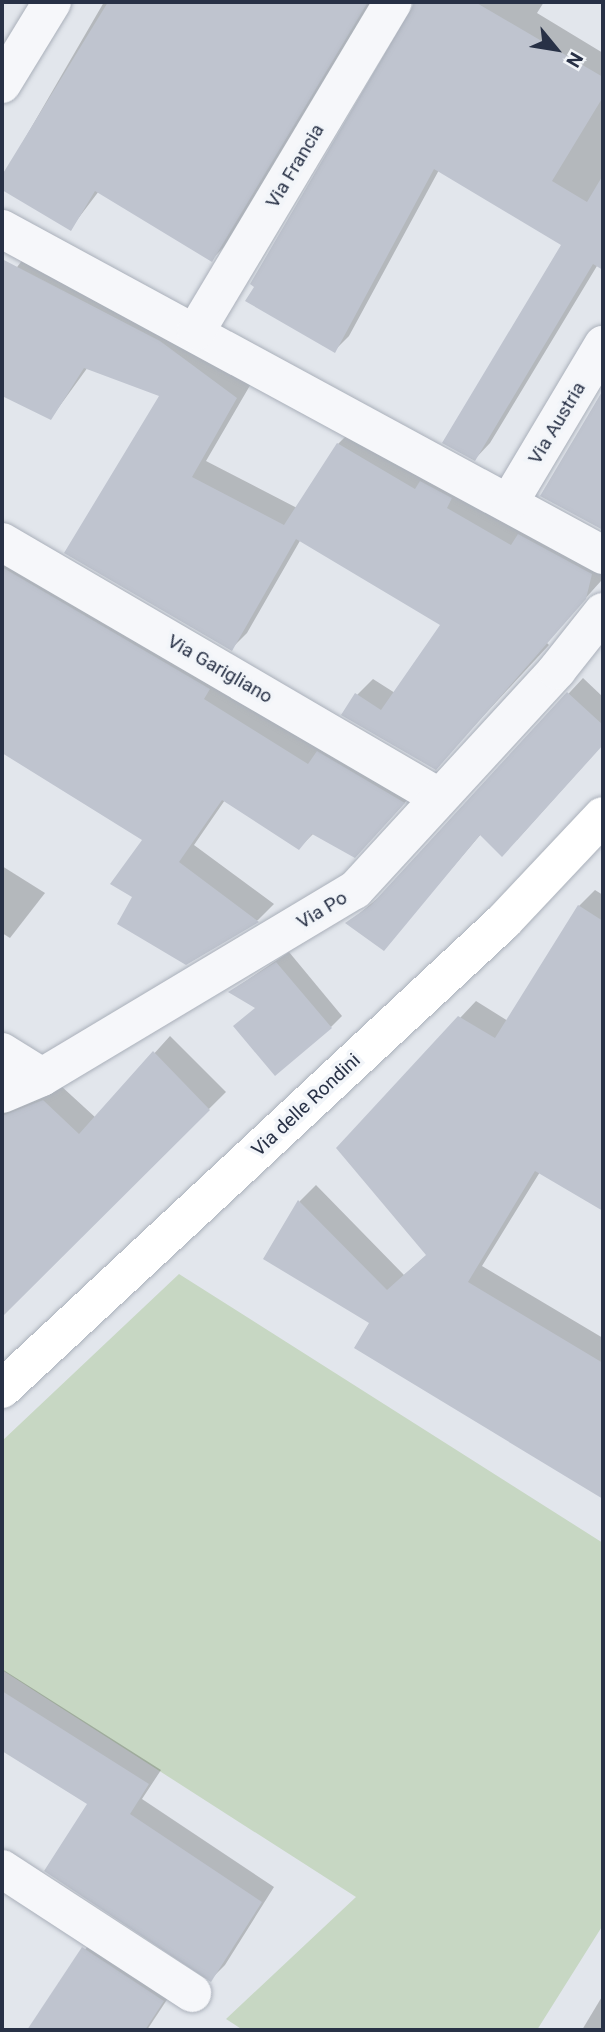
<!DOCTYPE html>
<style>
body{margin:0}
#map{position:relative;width:605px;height:2032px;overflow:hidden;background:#e2e6ec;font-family:Roboto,sans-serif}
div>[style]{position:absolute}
.green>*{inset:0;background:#c7d7c3}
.shadow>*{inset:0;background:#0003}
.building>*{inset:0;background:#bfc4cf}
.roads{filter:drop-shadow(0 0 2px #aab0ba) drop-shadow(0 0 2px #aab0ba)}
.street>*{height:38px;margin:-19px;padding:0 19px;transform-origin:19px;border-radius:19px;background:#f6f7fa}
.secondary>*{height:38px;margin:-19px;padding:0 19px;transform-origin:19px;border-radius:19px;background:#fff}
span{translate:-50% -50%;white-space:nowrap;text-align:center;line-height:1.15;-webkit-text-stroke:7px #f2f5f9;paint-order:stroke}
.street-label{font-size:19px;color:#283146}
.frame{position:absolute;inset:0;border:4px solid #283146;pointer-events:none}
.north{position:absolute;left:521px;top:14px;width:70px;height:70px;-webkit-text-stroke:5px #f2f5f9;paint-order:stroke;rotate:120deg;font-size:19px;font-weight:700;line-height:28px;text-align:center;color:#283146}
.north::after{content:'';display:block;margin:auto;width:24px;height:32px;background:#283146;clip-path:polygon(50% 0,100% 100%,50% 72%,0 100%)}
</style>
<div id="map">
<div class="green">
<i style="clip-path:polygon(179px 1274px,603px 1543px,603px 1925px,537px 2030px,243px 2030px,226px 2019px,356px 1897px,2px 1670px,2px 1441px)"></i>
</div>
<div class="shadow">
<i style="clip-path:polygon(104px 2px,372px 2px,227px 244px,212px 259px,99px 191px,71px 228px,2px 188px,2px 178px)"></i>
<i style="clip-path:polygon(414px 2px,544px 2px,537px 13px,603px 53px,603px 256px,490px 443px,475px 459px,564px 245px,439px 170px,349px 336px,334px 351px)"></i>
<i style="clip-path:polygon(30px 250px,252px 382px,206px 461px,297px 508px,338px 444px,354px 428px,603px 572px,601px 581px,546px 642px,549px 645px,435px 768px,357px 695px,373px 679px,395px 693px,443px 625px,301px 539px,247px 633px,231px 649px,161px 395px,88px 367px,51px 418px,2px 394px,2px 287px)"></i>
<i style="clip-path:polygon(603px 391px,603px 528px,543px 495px)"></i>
<i style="clip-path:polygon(2px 541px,420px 786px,371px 839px,314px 833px,299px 848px,225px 800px,194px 845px,274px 904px,258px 920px,186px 963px,135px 896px,144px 839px,2px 751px)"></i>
<i style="clip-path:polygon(583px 678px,603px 697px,603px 744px,517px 840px,481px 834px,384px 948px,348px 923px,384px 893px)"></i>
<i style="clip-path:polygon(2px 866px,45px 893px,10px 938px,2px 933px)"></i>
<i style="clip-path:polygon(595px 890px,603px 895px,603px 1209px,540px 1172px,482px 1266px,603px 1338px,603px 1497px,357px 1347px,372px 1322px,265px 1258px,300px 1201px,316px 1185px,404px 1275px,428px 1254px,460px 1018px,476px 1001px,508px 1021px,579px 906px)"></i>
<i style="clip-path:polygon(289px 952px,342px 1016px,331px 1027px,256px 1007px,231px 991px)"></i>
<i style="clip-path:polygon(170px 1036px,226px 1092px,2px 1315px,2px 1089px,60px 1085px,96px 1118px)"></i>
<i style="clip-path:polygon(2px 1669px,161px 1770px,142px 1799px,274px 1887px,225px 1965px,211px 1979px,90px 1803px,2px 1749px)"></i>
<i style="clip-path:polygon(94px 1937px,174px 1989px,147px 2030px,30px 2029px)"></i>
<i style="clip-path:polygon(603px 1995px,603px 2030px,582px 2030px)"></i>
</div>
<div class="building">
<i style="clip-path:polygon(108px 2px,368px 2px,212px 262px,95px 191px,71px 231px,2px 190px,2px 175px)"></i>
<i style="clip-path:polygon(415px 2px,475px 2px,603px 77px,603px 97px,552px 181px,587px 202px,603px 175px,603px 270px,593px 264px,475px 461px,442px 443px,561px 245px,434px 169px,335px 353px,245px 301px,254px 287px,250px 284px)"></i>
<i style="clip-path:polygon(2px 259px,160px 341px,237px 398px,192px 477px,284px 525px,337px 443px,415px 489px,420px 481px,452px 498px,447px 508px,511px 545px,518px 534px,592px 574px,586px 599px,436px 770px,341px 715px,355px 693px,381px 710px,440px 625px,296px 539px,232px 651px,64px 553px,159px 396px,84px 368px,51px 420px,2px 396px)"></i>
<i style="clip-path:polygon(603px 390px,603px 530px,540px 496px)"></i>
<i style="clip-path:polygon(2px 567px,210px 689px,204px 699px,308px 764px,317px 751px,405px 803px,355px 858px,312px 834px,299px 850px,222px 800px,179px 862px,259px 922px,186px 965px,117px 924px,132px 897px,110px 884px,142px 840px,2px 753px)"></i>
<i style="clip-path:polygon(567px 692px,603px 725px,603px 745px,502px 857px,480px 835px,384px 951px,345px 923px,371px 905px)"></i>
<i style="clip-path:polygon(578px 905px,603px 921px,603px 1211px,535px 1171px,468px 1282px,603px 1363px,603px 1499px,354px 1348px,369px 1323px,263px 1259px,298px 1200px,387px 1290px,426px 1255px,336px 1148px,458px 1016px,495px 1038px)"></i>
<i style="clip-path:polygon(276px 962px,332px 1028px,275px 1076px,233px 1026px,255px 1008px,228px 992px)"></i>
<i style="clip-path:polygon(153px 1051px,210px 1110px,2px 1317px,2px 1116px,43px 1100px,79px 1134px)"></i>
<i style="clip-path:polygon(2px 1691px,149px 1784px,130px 1814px,262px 1902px,211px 1982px,44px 1871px,87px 1804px,2px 1751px)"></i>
<i style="clip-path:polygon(82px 1947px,164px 2001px,145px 2030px,27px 2030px)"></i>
</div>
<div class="roads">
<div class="street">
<i style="left:2px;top:84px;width:96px;rotate:-58.6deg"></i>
<i style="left:2px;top:229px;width:684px;rotate:28.48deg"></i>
<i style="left:196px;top:331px;width:383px;rotate:-59.1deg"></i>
<i style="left:510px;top:501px;width:182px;rotate:-59.2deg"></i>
<i style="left:2px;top:542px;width:504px;rotate:30.28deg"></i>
<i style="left:2px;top:1052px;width:47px;rotate:32deg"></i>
<i style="left:2px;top:1094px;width:43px;rotate:-23deg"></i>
<i style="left:42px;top:1077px;width:365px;rotate:-30.9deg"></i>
<i style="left:355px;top:890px;width:299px;rotate:-47.4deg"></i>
<i style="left:557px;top:670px;width:74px;rotate:-51.6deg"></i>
<i style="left:2px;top:1869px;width:227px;rotate:33.1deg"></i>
</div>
<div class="secondary">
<i style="left:2px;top:1389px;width:686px;rotate:-42.99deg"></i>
<i style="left:504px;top:921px;width:144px;rotate:-46.7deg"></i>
</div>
</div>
<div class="street-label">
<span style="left:295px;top:166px;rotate:-59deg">Via Francia</span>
<span style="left:557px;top:423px;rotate:-59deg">Via Austria</span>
<span style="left:220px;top:669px;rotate:30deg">Via Garigliano</span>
<span style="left:322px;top:910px;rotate:-31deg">Via Po</span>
<span style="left:306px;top:1105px;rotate:-43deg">Via delle Rondini</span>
</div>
<div class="frame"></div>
<div class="north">N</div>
</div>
